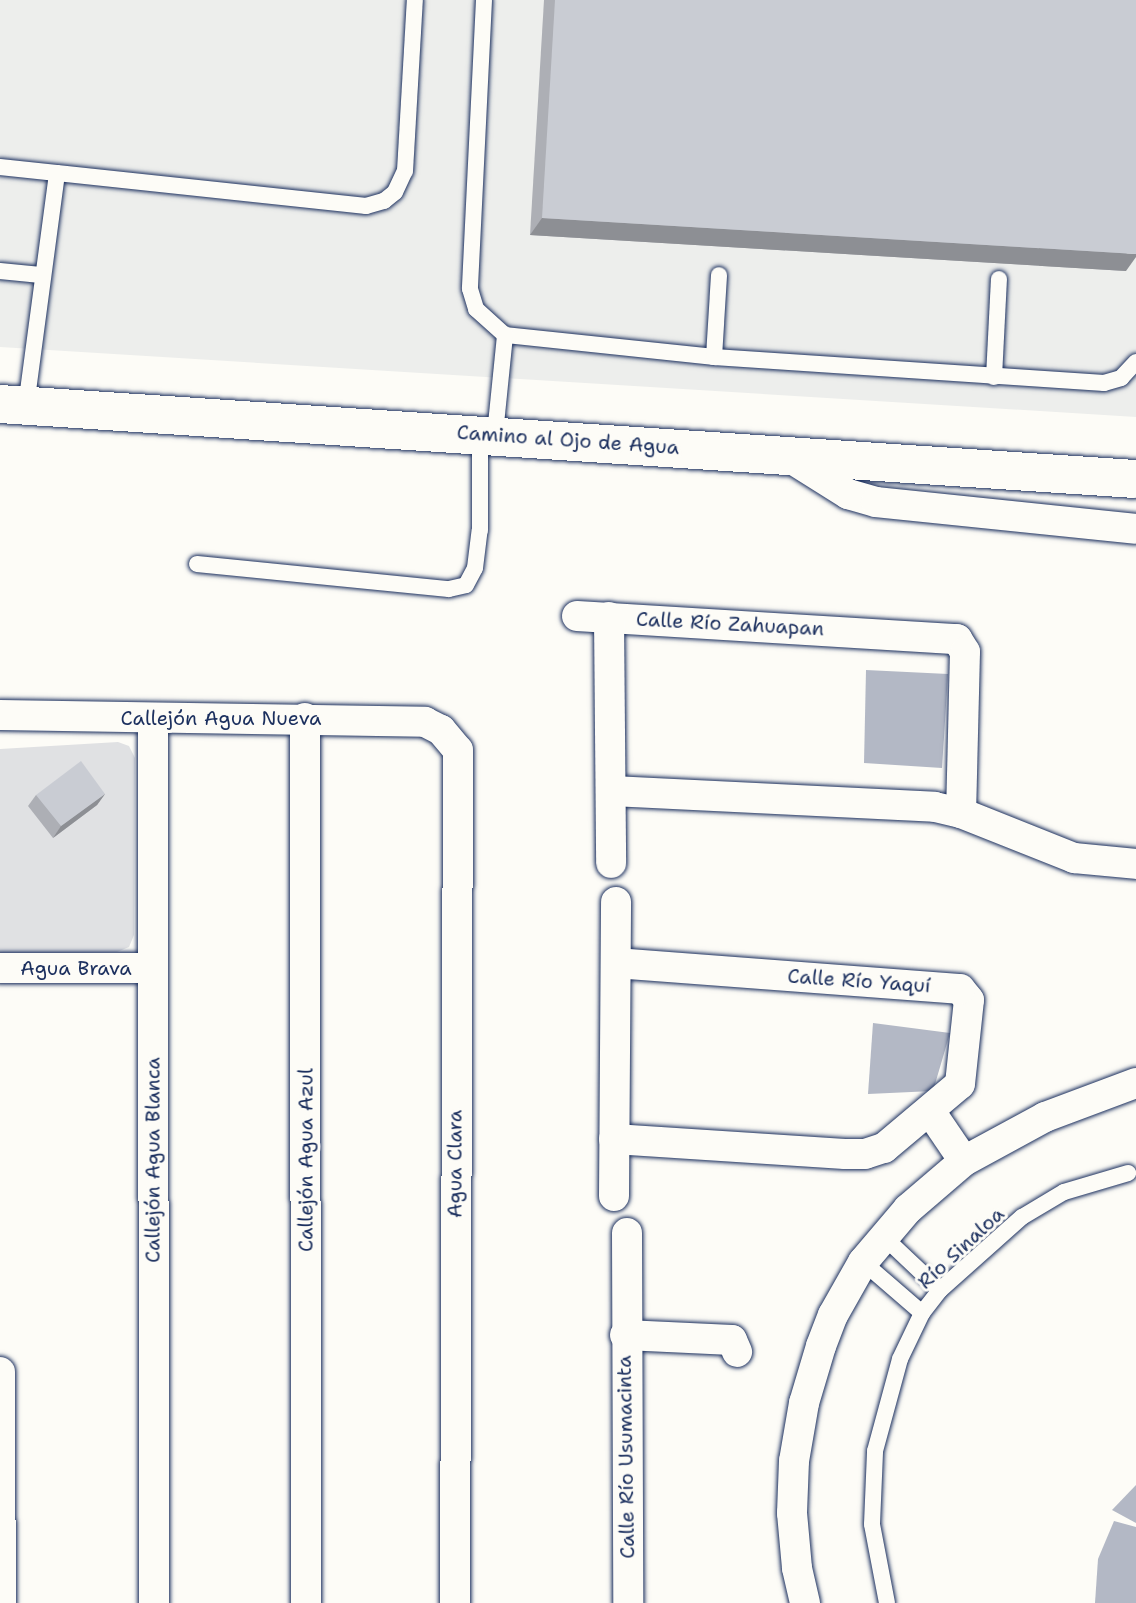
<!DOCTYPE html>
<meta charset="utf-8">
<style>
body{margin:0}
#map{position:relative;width:1136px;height:1603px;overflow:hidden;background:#fdfcf7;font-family:"Shantell Sans",sans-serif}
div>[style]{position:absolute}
.built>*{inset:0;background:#edeeec}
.green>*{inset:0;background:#e0e1e3}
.water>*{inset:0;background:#b3b8c5}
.roads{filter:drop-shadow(0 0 2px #1b2f5e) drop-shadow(0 0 2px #1b2f5e)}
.service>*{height:16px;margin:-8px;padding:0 8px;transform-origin:8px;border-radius:8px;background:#fdfcf7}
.minor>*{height:30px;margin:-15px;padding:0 15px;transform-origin:15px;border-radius:15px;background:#fdfcf7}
.tertiary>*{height:38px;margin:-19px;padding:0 19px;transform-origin:19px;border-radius:19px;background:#fdfcf7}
.wall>*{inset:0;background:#adafb5}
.shaded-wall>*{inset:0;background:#8d8f94}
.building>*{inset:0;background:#c9ccd3}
span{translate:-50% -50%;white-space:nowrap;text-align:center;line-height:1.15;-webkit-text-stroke:6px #fdfcf7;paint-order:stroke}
.street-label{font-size:20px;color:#1b2f5e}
</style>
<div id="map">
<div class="built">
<i style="clip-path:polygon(0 0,1136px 0,1136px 417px,0 347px)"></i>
</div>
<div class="green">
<i style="clip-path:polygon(118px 742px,129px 746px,135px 758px,134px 935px,129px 947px,117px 952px,0 954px,0 749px)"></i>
</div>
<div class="water">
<i style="clip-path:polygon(866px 670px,948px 674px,942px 768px,864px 763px)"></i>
<i style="clip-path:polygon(873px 1023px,950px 1033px,933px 1091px,868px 1094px)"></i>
<i style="clip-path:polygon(1136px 1485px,1136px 1523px,1112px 1510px)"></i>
<i style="clip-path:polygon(1114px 1521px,1136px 1527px,1136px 1603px,1095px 1603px,1098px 1559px)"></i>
</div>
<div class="roads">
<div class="service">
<i style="left:484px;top:0;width:289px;rotate:92.8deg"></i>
<i style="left:470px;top:289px;width:21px;rotate:73deg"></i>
<i style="left:476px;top:309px;width:39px;rotate:42deg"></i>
<i style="left:505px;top:335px;width:210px;rotate:6deg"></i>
<i style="left:714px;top:357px;width:391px;rotate:3.8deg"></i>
<i style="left:1104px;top:383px;width:18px;rotate:-16deg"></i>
<i style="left:1121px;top:378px;width:22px;rotate:-47deg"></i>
<i style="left:0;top:167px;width:57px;rotate:6deg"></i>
<i style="left:0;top:271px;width:41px;rotate:5.6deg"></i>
<i style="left:714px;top:357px;width:82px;rotate:-86.5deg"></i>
<i style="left:994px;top:377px;width:98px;rotate:-87.1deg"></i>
<i style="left:26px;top:406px;width:235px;rotate:-82.4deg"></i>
<i style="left:57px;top:173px;width:311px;rotate:6.1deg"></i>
<i style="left:366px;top:206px;width:19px;rotate:-16deg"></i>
<i style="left:384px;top:201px;width:14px;rotate:-39deg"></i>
<i style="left:395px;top:192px;width:23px;rotate:-65deg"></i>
<i style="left:405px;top:171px;width:171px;rotate:-86.7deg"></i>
<i style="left:495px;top:434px;width:100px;rotate:-84.2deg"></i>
<i style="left:197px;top:564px;width:253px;rotate:5.7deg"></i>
<i style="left:449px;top:589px;width:17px;rotate:-13deg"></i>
<i style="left:466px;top:585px;width:19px;rotate:-62deg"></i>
<i style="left:475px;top:568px;width:38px;rotate:-83deg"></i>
<i style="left:480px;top:530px;width:95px;rotate:-90deg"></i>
<i style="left:884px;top:1237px;width:77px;rotate:43.4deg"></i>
<i style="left:863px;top:1262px;width:78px;rotate:40.8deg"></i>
<i style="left:887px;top:1603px;width:80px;rotate:-100.8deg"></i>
<i style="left:872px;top:1524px;width:73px;rotate:-87.6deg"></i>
<i style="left:875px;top:1451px;width:95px;rotate:-74.8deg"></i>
<i style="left:900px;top:1359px;width:51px;rotate:-64.4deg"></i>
<i style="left:922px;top:1313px;width:29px;rotate:-52deg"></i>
<i style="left:940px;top:1290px;width:110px;rotate:-41.7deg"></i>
<i style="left:1022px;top:1217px;width:49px;rotate:-30.8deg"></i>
<i style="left:1064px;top:1192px;width:67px;rotate:-16.5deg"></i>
</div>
<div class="minor">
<i style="left:789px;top:457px;width:70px;rotate:32.1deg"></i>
<i style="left:848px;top:494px;width:29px;rotate:16deg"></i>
<i style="left:876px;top:502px;width:261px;rotate:5.9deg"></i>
<i style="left:577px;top:616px;width:381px;rotate:3.5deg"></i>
<i style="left:957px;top:639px;width:15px;rotate:58deg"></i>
<i style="left:965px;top:652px;width:161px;rotate:91.4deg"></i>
<i style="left:609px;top:617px;width:246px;rotate:89.5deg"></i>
<i style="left:0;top:715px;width:425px;rotate:0.9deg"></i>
<i style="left:425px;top:722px;width:18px;rotate:27deg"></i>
<i style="left:441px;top:730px;width:26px;rotate:50deg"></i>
<i style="left:458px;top:750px;width:853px;rotate:90.2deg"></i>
<i style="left:153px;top:718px;width:885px;rotate:89.94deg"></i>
<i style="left:305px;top:718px;width:885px;rotate:89.94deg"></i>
<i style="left:612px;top:791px;width:323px;rotate:2.8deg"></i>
<i style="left:935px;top:807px;width:27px;rotate:13deg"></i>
<i style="left:961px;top:813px;width:122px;rotate:21.7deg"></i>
<i style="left:1074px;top:858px;width:62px;rotate:5.5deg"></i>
<i style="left:0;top:968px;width:152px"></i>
<i style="left:930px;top:1111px;width:60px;rotate:55.8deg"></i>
<i style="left:614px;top:1139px;width:231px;rotate:3.7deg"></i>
<i style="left:845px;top:1154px;width:20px"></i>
<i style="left:865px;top:1154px;width:20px;rotate:-18deg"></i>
<i style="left:884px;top:1148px;width:99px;rotate:-40.1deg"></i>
<i style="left:960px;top:1084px;width:84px;rotate:-83.9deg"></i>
<i style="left:969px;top:1000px;width:14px;rotate:-129deg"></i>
<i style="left:960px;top:989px;width:344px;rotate:-175.7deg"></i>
<i style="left:614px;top:1196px;width:294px;rotate:-89.6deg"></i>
<i style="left:627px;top:1233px;width:370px;rotate:89.8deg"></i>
<i style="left:625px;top:1335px;width:107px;rotate:2.7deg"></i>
<i style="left:732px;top:1340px;width:13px;rotate:67deg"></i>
<i style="left:0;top:1372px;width:231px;rotate:89.8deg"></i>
<i style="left:805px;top:1603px;width:36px;rotate:-103deg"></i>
<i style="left:797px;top:1568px;width:55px;rotate:-95.2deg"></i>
<i style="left:792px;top:1513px;width:52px;rotate:-87.8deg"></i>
<i style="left:794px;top:1461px;width:59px;rotate:-80.2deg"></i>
<i style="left:804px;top:1403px;width:59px;rotate:-73.4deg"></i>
<i style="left:821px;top:1346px;width:33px;rotate:-69deg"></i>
<i style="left:833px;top:1315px;width:61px;rotate:-60.5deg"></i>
<i style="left:863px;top:1262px;width:70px;rotate:-49.7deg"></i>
<i style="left:908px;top:1209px;width:74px;rotate:-40.6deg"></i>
<i style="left:964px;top:1161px;width:92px;rotate:-28.5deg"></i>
<i style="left:1045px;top:1117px;width:97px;rotate:-20.5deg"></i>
</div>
<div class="tertiary">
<i style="left:0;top:404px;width:1138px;rotate:3.78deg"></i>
</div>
</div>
<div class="wall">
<i style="clip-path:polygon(544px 0,1136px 0,1126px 271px,530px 235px)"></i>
<i style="clip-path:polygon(105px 794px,97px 805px,53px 838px,28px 806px,36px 795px)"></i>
</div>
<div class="shaded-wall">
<i style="clip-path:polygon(542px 218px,1136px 254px,1136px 257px,1126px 271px,530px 235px)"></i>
<i style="clip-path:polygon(105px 794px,97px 805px,53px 838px,61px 826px)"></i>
</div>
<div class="building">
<i style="clip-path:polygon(555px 0,1136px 0,1136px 254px,542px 218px)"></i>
<i style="clip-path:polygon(81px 761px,105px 794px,61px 826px,36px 795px)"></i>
</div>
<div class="street-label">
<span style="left:568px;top:440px;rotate:4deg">Camino al Ojo de Agua</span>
<span style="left:730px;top:624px;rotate:3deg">Calle Río Zahuapan</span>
<span style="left:221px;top:718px">Callejón Agua Nueva</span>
<span style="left:76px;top:968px">Agua Brava</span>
<span style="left:859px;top:981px;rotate:4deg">Calle Río Yaquí</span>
<span style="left:153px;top:1160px;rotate:-90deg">Callejón Agua Blanca</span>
<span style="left:306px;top:1160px;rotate:-90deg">Callejón Agua Azul</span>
<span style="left:455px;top:1164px;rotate:-90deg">Agua Clara</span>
<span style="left:961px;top:1248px;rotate:-43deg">Río Sinaloa</span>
<span style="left:626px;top:1457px;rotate:-91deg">Calle Río Usumacinta</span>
</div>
</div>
